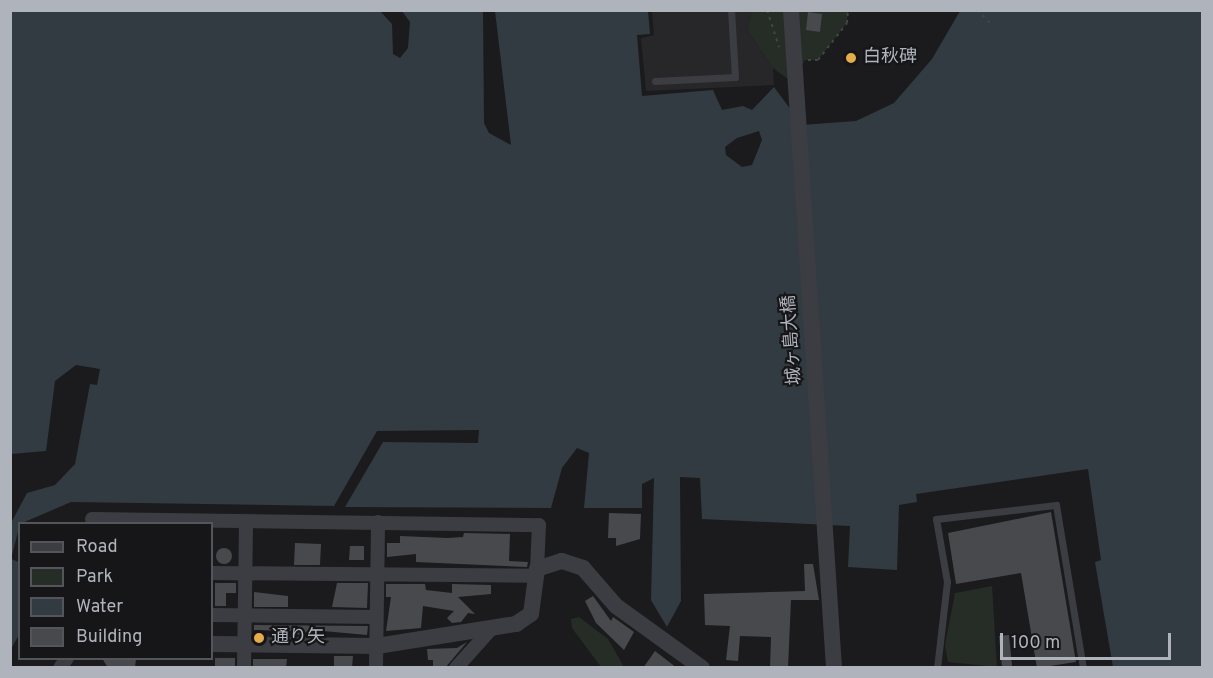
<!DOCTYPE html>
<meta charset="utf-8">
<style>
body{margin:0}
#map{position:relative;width:1213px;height:678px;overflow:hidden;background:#1b1b1d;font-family:Overpass,"Noto Sans JP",sans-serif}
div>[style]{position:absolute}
.built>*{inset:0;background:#27272a}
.green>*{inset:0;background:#252d26}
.water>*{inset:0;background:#323b41}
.pier>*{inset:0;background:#1b1b1d}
.building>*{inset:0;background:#48494d}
.round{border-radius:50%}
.path>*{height:2px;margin-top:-1px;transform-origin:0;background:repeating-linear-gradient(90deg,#424449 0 3px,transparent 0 7.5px)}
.service>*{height:7px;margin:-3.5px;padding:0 3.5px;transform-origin:3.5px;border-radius:3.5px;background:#3c3d42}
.minor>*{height:14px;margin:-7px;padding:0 7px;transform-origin:7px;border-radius:7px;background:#3c3d42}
.tertiary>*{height:16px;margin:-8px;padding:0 8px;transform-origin:8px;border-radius:8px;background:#3c3d42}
.tertiary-bridge>*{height:16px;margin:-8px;padding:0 8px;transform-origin:8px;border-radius:8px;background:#3c3d42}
.dots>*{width:16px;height:16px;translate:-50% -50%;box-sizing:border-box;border:3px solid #161618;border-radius:50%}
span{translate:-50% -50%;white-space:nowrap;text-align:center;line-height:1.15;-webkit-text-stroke:4.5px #161618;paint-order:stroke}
.poi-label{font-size:18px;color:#afb3bc}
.left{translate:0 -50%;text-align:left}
.street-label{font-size:18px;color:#afb3bc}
.frame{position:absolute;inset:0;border:12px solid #afb3bc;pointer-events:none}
.legend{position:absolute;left:18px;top:522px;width:195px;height:138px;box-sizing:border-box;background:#161618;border:2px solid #53555a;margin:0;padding:8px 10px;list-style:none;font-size:18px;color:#afb3bc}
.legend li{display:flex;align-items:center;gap:12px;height:30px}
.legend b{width:30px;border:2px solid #53555a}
.scale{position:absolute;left:1000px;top:633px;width:171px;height:27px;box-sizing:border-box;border:3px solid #afb3bc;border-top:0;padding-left:8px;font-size:18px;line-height:21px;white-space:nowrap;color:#afb3bc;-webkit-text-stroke:4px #161618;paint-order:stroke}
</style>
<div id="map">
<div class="built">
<i style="clip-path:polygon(652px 11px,752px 11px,747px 30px,773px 68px,774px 85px,646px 91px,641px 38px,654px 35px)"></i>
</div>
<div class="green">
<i style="clip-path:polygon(752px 11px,848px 11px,847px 23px,818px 60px,805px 60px,792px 82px,773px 68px,747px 30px)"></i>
<i style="clip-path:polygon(992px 586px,997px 667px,948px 662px,945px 645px,955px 593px)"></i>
<i style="clip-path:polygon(579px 617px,608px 639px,624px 667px,601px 667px,572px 628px,571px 619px)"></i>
</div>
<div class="water">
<i style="clip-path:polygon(evenodd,11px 11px,483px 11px,484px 123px,489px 133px,511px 145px,495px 11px,648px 11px,650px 34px,637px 35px,642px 96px,713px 90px,722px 110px,743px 106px,752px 110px,774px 87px,802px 125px,856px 121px,894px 103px,932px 59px,960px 11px,1202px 11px,1202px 667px,1113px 667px,1095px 562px,1101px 560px,1088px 469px,916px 494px,917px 502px,899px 505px,897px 570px,848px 567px,850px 526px,702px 519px,700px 478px,680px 477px,681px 601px,667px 627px,651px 600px,654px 478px,642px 484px,642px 508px,584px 508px,589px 453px,577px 448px,562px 468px,551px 508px,345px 507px,383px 442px,478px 443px,479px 430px,377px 431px,334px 506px,71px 502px,20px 524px,11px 559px,11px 523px,27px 493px,55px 485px,75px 464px,90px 384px,97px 385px,100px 369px,76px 365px,55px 381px,46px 451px,11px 454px,11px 11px,759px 131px,762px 140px,752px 165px,742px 167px,726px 155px,725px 147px,737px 138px,759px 131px)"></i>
<i style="clip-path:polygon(11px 559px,19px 562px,20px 633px,11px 649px)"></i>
</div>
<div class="pier">
<i style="clip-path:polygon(380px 11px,402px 11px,410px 22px,408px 48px,400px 58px,393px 54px,392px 24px)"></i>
</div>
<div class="building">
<i style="clip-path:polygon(808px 12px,822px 14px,820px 32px,806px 30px)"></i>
<i style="clip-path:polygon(1051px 512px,1076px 662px,1037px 668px,1021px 573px,956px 584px,948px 533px)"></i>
<i style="clip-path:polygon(609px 513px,641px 514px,640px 539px,616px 546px,616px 538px,608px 538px)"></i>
<i style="clip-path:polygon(464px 533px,510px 534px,509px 561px,528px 562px,527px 567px,416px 562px,416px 554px,387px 557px,387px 543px,400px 543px,400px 536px,448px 538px,463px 537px)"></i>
<i style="clip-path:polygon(295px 543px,321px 544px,320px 565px,294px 565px)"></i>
<i style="clip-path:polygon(350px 546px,364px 546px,364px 560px,349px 560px)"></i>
<i class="round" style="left:216px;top:548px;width:16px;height:16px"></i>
<i style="clip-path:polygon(804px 564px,813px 564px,819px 600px,791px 600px,788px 668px,770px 668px,771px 637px,740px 636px,738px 661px,726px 660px,730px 626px,705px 625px,704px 594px,805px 591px)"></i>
<i style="clip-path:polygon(215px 583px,236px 583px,236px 593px,226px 593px,226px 606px,215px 606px)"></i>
<i style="clip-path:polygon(337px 583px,368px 583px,367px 608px,332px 607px)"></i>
<i style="clip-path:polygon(386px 584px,425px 584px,426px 590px,452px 593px,452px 584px,491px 585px,491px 594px,458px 597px,475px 614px,468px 613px,461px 622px,452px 623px,447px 618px,454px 611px,423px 606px,421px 628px,386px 631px,391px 597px,386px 597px)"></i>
<i style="clip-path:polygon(254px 592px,288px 596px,288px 607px,254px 607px)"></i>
<i style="clip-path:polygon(593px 596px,611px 621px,613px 617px,634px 632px,624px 650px,596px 623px,585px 601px)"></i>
<i style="clip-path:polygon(254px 625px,368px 626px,367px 635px,312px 630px,312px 635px,291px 634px,291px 631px,254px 630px)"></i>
<i style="clip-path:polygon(1009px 635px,1012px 666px,1002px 667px,999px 636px)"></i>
<i style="clip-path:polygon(467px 642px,445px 668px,433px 668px,433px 660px,428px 660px,427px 649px,457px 648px)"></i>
<i style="clip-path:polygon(655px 651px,677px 668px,643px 668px)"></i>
<i style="clip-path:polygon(334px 656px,353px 656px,352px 668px,334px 668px)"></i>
<i style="clip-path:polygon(102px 658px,136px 658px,135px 668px,108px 668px)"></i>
<i style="clip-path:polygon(215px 658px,235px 658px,235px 668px,215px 668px)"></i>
<i style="clip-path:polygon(253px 659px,287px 659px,286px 668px,253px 668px)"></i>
</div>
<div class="path">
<i style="left:767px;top:10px;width:39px;rotate:72deg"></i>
<i style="left:977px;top:10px;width:21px;rotate:45deg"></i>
<i style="left:808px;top:60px;width:10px"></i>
<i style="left:818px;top:60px;width:47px;rotate:-51.9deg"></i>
<i style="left:847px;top:23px;width:13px;rotate:-86deg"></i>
</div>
<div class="service">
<i style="left:655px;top:81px;width:80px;rotate:-2.9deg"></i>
<i style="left:735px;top:77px;width:67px;rotate:-93.4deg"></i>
<i style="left:937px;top:668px;width:87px;rotate:-83.4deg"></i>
<i style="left:947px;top:582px;width:64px;rotate:-99.9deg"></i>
<i style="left:936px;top:519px;width:121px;rotate:-6.7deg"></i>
<i style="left:1056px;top:505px;width:165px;rotate:80.6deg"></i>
</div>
<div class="minor">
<i style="left:92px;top:519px;width:447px;rotate:0.8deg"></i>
<i style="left:539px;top:525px;width:44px;rotate:92.6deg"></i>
<i style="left:212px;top:573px;width:323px;rotate:0.5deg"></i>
<i style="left:212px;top:615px;width:164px;rotate:0.7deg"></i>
<i style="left:60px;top:668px;width:12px;rotate:-55deg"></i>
<i style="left:244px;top:668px;width:147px;rotate:-89.2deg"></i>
<i style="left:376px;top:668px;width:146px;rotate:-89.2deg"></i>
<i style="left:456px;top:668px;width:54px;rotate:-48deg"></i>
</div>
<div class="tertiary">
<i style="left:212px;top:644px;width:165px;rotate:0.7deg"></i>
<i style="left:377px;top:646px;width:141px;rotate:-9deg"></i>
<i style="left:516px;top:624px;width:18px;rotate:-34deg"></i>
<i style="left:531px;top:614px;width:45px;rotate:-82.4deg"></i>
<i style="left:537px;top:569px;width:26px;rotate:-18deg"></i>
<i style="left:562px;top:561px;width:22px;rotate:18deg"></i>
<i style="left:583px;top:568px;width:50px;rotate:49deg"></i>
<i style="left:616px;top:606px;width:106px;rotate:35.8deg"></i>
</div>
<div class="tertiary-bridge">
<i style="left:791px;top:10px;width:659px;rotate:86.26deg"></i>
</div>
<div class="dots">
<i style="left:851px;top:58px;background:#e6ac4a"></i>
<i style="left:259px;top:638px;background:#e6ac4a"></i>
</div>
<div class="poi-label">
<span class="left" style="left:863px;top:58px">白秋碑</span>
<span class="left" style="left:271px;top:638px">通り矢</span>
</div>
<div class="street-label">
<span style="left:793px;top:340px;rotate:-94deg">城ヶ島大橋</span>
</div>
<div class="frame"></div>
<ul class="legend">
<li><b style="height:8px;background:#3c3d42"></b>Road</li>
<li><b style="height:16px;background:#252d26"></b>Park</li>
<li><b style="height:16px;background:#323b41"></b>Water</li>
<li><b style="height:16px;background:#48494d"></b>Building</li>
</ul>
<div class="scale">100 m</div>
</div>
